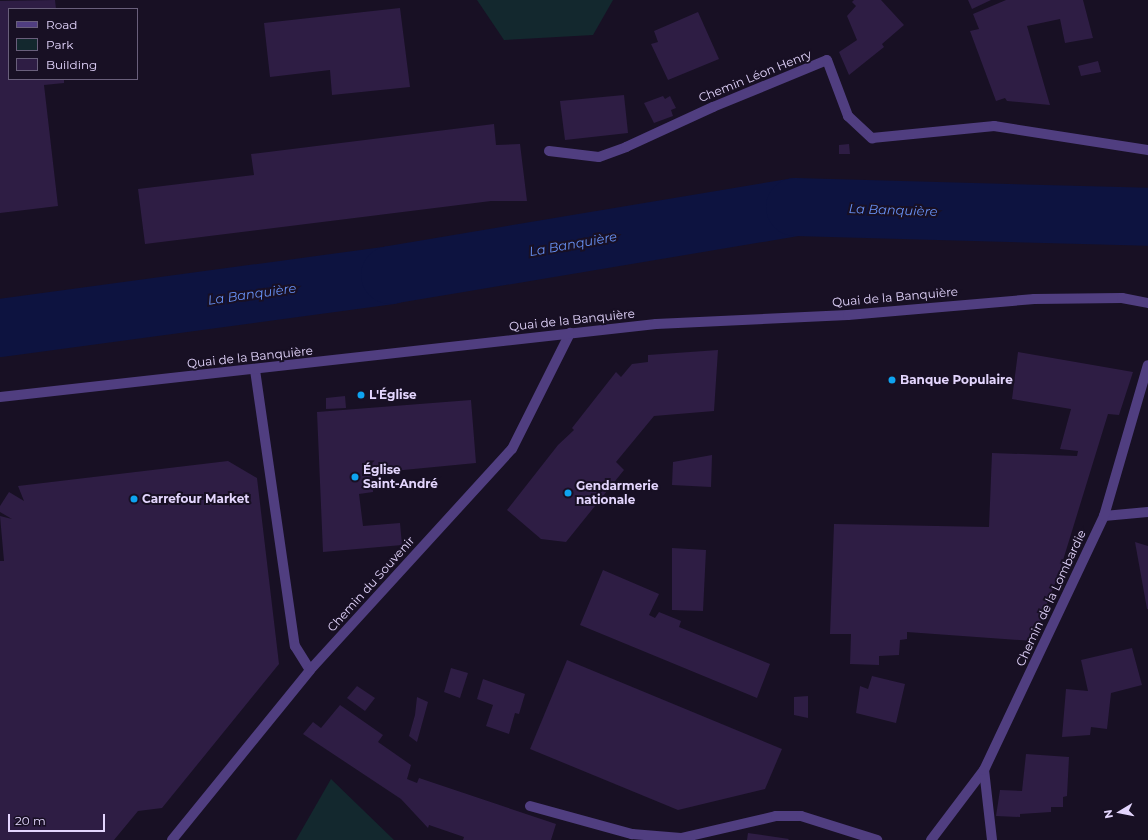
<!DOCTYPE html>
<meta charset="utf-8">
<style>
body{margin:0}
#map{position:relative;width:1148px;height:840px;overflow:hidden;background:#181024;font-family:Montserrat,sans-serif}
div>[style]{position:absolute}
.green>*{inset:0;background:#13282e}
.river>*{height:58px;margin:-29px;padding:0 29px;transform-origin:29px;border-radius:29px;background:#0d1340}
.building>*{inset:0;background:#2e1d44}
.service>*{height:10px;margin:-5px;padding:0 5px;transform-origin:5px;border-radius:5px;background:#503e80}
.minor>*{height:10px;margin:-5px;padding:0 5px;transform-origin:5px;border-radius:5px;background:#503e80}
.tertiary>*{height:10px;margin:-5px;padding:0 5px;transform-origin:5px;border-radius:5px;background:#503e80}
.dots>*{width:11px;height:11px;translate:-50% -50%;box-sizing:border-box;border:2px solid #181024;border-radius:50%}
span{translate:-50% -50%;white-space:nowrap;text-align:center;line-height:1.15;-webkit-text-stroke:4px #181024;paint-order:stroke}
.street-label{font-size:12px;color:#e3d5fd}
.poi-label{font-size:12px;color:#e3d5fd;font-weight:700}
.left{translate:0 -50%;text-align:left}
.water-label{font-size:13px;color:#6993f7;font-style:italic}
.legend{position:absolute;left:8px;top:8px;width:130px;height:72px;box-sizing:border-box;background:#181024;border:1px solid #695f7b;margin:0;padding:5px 7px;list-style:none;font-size:12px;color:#e3d5fd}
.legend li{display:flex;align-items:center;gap:8px;height:20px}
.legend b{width:20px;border:1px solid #695f7b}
.north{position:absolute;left:1100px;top:792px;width:40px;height:40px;-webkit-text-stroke:3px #181024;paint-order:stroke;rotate:260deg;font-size:11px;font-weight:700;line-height:16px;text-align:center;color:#e3d5fd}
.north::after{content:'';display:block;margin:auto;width:14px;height:18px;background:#e3d5fd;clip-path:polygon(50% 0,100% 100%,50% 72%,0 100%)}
.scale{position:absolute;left:8px;top:814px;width:97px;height:18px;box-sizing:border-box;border:2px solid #e3d5fd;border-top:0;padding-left:5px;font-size:12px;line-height:14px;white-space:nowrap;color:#e3d5fd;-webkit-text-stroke:3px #181024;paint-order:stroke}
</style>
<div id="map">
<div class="green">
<i style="clip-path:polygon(477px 0,613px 0,593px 35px,504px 40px)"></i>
<i style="clip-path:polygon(331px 779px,394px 840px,296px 840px)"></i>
</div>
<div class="river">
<i style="left:0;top:328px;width:394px;rotate:-7.7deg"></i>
<i style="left:390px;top:275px;width:411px;rotate:-9.5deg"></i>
<i style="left:795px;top:207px;width:353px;rotate:1.6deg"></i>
</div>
<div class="building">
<i style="clip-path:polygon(55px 0,56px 9px,9px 9px,9px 79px,64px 79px,64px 83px,44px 85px,58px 206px,0 213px,0 1px)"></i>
<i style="clip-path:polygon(854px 0,881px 0,904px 25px,882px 44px,884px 47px,849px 75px,839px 52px,857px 40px,847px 16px,856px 6px,852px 2px)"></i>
<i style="clip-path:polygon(968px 0,991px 0,972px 9px)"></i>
<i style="clip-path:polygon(1006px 0,1083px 0,1093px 38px,1065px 43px,1060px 19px,1027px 26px,1050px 105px,1007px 101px,1005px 98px,996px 101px,970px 31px,979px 29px,973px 14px)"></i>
<i style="clip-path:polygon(400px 8px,410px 87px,332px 95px,330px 70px,270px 77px,264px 23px)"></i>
<i style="clip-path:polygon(698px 12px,719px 59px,668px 80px,651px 44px,658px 42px,654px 31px)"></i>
<i style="clip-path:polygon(1098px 61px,1101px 72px,1081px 76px,1078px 66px)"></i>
<i style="clip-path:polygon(624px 95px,628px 133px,565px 140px,560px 101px)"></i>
<i style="clip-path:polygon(663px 96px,665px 99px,670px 96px,676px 108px,671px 110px,673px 116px,654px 123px,644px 103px)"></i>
<i style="clip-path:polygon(494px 124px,496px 145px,520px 144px,527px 201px,491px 201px,145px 244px,138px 189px,254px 175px,251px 154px)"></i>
<i style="clip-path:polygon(849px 144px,850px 154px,839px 154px,839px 145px)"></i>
<i style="clip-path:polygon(718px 350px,714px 411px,654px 416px,616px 462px,624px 470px,566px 542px,541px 539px,507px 510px,558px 445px,574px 430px,572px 428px,616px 372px,621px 377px,632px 364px,648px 362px,648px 355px)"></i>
<i style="clip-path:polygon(1018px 352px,1133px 372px,1119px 415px,1108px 414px,1060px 570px,1033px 641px,907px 632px,907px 639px,900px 640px,899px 655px,879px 656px,879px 665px,850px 664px,851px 634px,830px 634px,834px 524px,989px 527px,992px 453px,1077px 456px,1078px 451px,1060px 449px,1071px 409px,1012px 399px)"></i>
<i style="clip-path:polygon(345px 396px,346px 408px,326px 409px,326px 398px)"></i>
<i style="clip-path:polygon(471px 400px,476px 463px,372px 473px,373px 492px,359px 494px,363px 526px,400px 523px,402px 545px,323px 552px,317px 412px)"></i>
<i style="clip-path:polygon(712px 455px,711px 487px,672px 485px,673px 462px)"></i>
<i style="clip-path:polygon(228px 461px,257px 478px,279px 664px,162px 808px,138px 811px,114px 840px,0 840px,0 561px,4px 561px,0 516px,12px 519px,0 512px,0 506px,9px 492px,24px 501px,18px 486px)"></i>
<i style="clip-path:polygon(1135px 542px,1148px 546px,1148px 609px,1147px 609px)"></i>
<i style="clip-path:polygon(672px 548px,706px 550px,703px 611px,672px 610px)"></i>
<i style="clip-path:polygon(603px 570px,659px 594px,649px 615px,655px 618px,659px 612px,681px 621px,679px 627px,770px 664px,757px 698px,580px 625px)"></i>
<i style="clip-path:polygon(1132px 648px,1142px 685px,1111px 693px,1107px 729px,1091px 727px,1090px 735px,1062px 737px,1066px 689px,1088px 691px,1081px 660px)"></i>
<i style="clip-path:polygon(567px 660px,782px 749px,765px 789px,678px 810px,530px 749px)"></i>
<i style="clip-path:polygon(451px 668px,468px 673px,460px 698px,444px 692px)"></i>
<i style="clip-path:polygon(872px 676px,905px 684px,896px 723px,856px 713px,860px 686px,868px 689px)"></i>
<i style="clip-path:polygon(483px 679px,525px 694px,519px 714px,515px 713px,509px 734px,486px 726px,493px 705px,477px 699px)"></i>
<i style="clip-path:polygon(357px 686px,375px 698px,365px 711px,347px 698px)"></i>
<i style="clip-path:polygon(808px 696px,808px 718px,794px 715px,794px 697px)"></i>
<i style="clip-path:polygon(417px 697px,428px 702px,417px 742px,409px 736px,415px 715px)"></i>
<i style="clip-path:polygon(340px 705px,383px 735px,378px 742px,411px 765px,407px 779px,417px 783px,419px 778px,556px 824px,551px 840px,463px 840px,464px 837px,429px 825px,428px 828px,401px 799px,303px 734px,313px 722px,321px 728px)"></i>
<i style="clip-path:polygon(1026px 754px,1069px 757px,1067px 796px,1063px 797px,1063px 807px,1051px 807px,1051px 812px,1020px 814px,1020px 817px,996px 816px,1000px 790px,1022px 791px)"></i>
<i style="clip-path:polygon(748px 833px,789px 839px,788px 840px,747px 840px)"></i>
</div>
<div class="service">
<i style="left:549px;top:151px;width:50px;rotate:6.8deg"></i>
<i style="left:599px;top:157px;width:29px;rotate:-20deg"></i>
<i style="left:626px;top:147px;width:96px;rotate:-24.7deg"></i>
<i style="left:713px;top:107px;width:123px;rotate:-22.4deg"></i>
<i style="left:827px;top:60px;width:60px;rotate:69.4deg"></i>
<i style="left:848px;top:116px;width:33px;rotate:43deg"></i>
<i style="left:872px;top:138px;width:123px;rotate:-5.6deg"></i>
</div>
<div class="minor">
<i style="left:994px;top:126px;width:156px;rotate:8.9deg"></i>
<i style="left:255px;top:370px;width:279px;rotate:81.8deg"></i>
<i style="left:295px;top:646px;width:28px;rotate:58deg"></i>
<i style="left:1104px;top:516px;width:44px;rotate:-5.2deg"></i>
<i style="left:530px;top:806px;width:106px;rotate:15.4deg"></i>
<i style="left:632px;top:834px;width:49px;rotate:4.7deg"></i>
<i style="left:681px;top:838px;width:98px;rotate:-13deg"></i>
<i style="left:776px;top:816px;width:25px"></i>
<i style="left:801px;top:816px;width:80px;rotate:17.5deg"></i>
<i style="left:172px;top:840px;width:219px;rotate:-50.9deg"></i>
<i style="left:310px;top:670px;width:299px;rotate:-47.6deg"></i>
<i style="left:512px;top:449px;width:130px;rotate:-63.4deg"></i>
<i style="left:931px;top:840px;width:88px;rotate:-52.9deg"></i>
<i style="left:992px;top:840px;width:70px;rotate:-96.5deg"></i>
<i style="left:984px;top:770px;width:281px;rotate:-64.7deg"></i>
<i style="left:1104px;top:516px;width:157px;rotate:-73.8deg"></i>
</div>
<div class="tertiary">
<i style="left:0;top:397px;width:660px;rotate:-6.35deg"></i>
<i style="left:656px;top:324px;width:192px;rotate:-2.7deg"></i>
<i style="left:848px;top:315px;width:187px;rotate:-4.9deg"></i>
<i style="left:1034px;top:299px;width:88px;rotate:-0.7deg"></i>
<i style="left:1122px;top:298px;width:26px;rotate:11deg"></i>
</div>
<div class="dots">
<i style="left:892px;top:380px;background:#0ea3f0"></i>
<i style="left:361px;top:395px;background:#0ea3f0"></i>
<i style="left:355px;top:477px;background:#0ea3f0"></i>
<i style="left:568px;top:493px;background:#0ea3f0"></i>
<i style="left:134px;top:499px;background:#0ea3f0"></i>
</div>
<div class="street-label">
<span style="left:755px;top:76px;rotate:-22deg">Chemin Léon Henry</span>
<span style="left:895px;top:297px;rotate:-5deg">Quai de la Banquière</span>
<span style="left:572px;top:320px;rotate:-6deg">Quai de la Banquière</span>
<span style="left:250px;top:357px;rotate:-6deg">Quai de la Banquière</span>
<span style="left:371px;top:584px;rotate:-48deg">Chemin du Souvenir</span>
<span style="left:1051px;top:598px;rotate:-65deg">Chemin de la Lombardie</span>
</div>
<div class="poi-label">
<span class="left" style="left:900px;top:380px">Banque Populaire</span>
<span class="left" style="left:369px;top:395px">L'Église</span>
<span class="left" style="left:363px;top:477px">Église<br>Saint-André</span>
<span class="left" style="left:576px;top:493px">Gendarmerie<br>nationale</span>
<span class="left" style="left:142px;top:499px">Carrefour Market</span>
</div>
<div class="water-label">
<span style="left:893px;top:210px;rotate:2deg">La Banquière</span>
<span style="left:573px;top:244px;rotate:-10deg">La Banquière</span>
<span style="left:252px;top:294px;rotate:-8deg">La Banquière</span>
</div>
<ul class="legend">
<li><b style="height:5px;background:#503e80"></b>Road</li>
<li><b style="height:11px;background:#13282e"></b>Park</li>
<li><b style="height:11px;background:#2e1d44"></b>Building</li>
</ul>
<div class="north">N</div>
<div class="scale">20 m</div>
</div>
